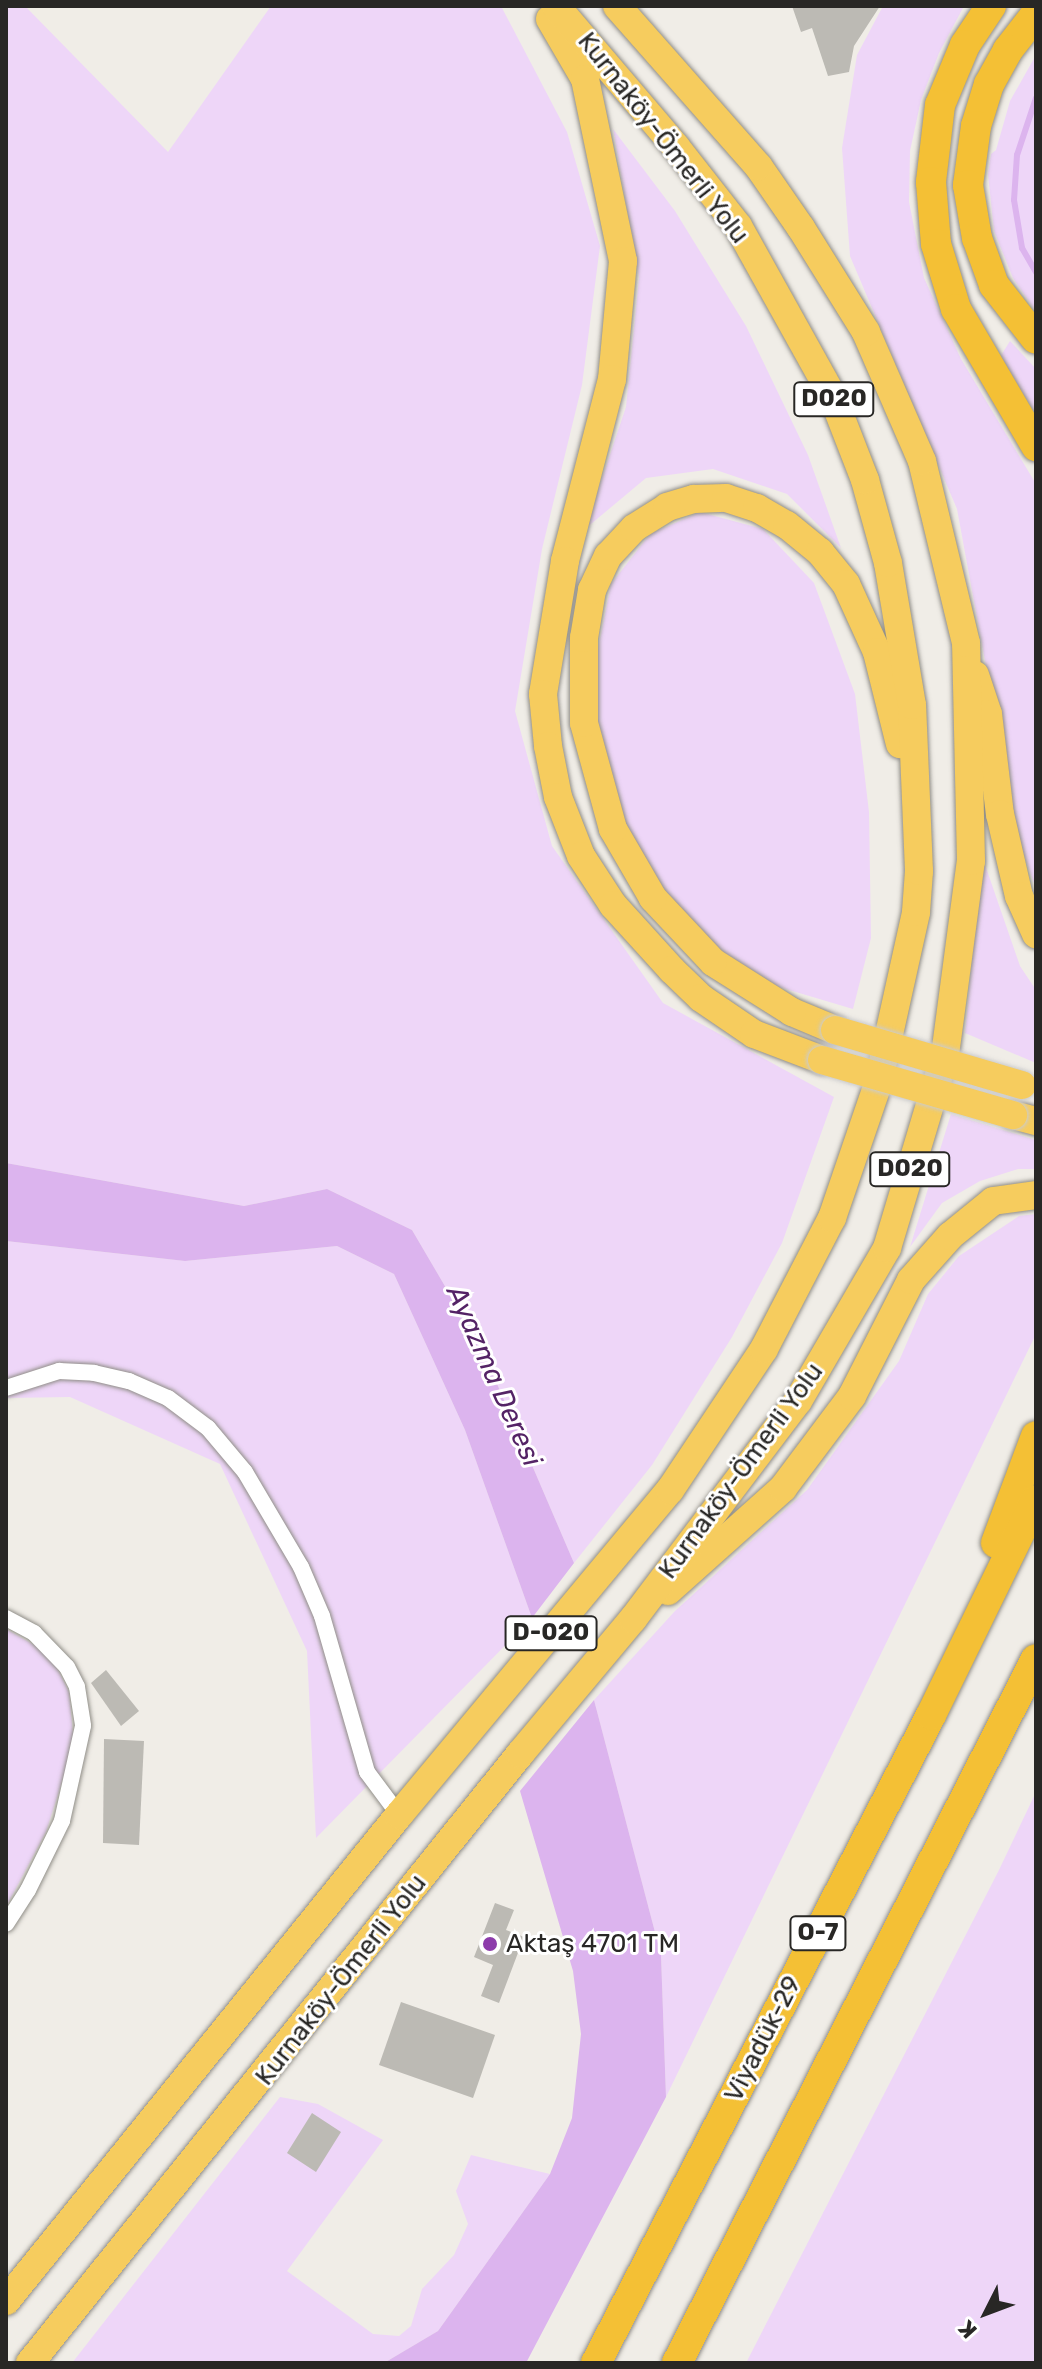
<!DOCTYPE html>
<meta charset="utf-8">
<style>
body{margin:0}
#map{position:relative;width:1042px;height:2369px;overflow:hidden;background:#f0ede7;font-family:Rubik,sans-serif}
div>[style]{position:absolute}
.green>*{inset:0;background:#eed6f8}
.water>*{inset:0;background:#dcb4ee}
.stream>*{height:6px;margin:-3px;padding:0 3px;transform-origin:3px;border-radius:3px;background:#dcb4ee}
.building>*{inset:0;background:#bcbab4}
.roads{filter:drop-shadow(0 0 2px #908e88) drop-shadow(0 0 2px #908e88)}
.minor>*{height:16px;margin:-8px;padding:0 8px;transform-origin:8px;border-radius:8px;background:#fff}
.trunk>*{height:28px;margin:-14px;padding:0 14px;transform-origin:14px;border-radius:14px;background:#f6cc5e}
.motorway>*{height:30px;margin:-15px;padding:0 15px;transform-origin:15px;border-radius:15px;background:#f4c035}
.bridges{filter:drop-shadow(0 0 2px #cbcbcb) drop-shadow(0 0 2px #cbcbcb)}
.trunk-bridge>*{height:28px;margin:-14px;padding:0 14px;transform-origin:14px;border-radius:14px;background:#f6cc5e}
.dots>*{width:22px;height:22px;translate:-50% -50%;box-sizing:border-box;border:4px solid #fff;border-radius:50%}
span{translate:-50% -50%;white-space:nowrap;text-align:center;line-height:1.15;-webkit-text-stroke:6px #fff;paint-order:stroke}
.shield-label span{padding:2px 6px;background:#fff;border:2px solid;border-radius:6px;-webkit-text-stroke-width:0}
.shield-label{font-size:24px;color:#282725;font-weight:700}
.street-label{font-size:26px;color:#282725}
.poi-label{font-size:26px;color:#282725}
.left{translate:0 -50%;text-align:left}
.water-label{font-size:28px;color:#542366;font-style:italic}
.frame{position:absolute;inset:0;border:8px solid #282725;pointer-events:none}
.north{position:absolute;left:946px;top:2273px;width:80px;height:80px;-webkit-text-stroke:6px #fff;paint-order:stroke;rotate:228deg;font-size:22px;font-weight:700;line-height:32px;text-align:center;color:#282725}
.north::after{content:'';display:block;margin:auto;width:28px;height:36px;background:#282725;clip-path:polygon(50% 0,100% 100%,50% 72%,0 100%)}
</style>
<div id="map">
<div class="green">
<i style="clip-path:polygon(6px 6px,25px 6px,168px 152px,271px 6px,501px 6px,567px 132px,600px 246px,582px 385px,542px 549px,515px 711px,552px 846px,663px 1003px,834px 1097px,782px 1243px,732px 1337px,652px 1465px,574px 1563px,483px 1351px,412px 1230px,327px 1189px,244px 1206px,6px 1163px)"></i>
<i style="clip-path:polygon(883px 6px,964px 6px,939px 53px,921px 100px,910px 151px,909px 202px,924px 278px,961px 359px,1036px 484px,1036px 889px,1017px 835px,957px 509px,850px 256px,842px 148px,857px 55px)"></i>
<i style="clip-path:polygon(1036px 55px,1036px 312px,1013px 278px,994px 231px,988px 174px,991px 154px,996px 150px,1010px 101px)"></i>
<i style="clip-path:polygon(613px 129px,675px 211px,746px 326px,808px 455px,841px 548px,787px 494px,713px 469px,646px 478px,585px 529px,626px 407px,639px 278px)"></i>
<i style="clip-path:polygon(1010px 341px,1036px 369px,1036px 414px,1000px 357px)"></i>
<i style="clip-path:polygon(700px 512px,763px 529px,814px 583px,855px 694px,869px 812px,871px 938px,853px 1009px,779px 987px,700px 945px,646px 882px,600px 766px,593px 674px,611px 584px,650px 534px)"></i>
<i style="clip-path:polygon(982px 856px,1020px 966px,1036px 990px,1036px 1063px,965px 1033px)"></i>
<i style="clip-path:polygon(951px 1114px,1036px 1140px,1036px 1169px,1018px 1169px,980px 1181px,942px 1203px,910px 1247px)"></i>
<i style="clip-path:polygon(1036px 1214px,1036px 1334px,666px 2097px,661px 1955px,594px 1700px,675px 1611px,807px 1490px,899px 1361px,928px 1294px,959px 1256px,1019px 1216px)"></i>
<i style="clip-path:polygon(6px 1241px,185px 1261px,337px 1246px,394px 1274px,465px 1430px,532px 1618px,316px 1838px,307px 1651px,220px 1464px,70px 1397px,6px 1398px)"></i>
<i style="clip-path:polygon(6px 1629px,50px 1654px,69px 1692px,74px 1744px,46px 1832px,6px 1907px)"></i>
<i style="clip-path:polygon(1036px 1792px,1036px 2363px,746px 2363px,998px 1872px)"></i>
<i style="clip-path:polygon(280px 2097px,318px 2104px,383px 2140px,287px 2271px,373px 2334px,399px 2336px,411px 2326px,422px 2289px,454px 2255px,468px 2224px,456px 2191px,471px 2155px,550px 2174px,438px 2331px,384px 2363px,72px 2363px)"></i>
</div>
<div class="water">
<i style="clip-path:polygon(6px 1163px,244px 1206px,327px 1189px,412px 1230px,483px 1351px,574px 1563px,532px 1618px,465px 1430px,394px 1274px,337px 1246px,185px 1261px,6px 1241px)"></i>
<i style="clip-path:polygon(594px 1700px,661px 1955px,666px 2097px,526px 2363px,384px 2363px,438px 2331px,550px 2174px,572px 2118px,581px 2034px,573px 1971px,520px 1791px)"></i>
</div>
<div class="stream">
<i style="left:1036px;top:98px;width:60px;rotate:108.4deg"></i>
<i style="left:1017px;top:155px;width:45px;rotate:93.8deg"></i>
<i style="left:1014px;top:200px;width:49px;rotate:80.5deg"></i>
<i style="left:1022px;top:248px;width:28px;rotate:60deg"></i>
</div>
<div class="building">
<i style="clip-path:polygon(792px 6px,880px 6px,854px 46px,849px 72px,828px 76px,812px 28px,801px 32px)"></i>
<i style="clip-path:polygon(106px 1670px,139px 1711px,121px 1726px,91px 1683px)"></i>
<i style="clip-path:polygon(104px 1739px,144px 1741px,139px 1845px,103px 1843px)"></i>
<i style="clip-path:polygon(495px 1903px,514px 1910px,506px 1930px,524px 1937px,499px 2003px,481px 1996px,493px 1965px,474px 1957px)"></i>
<i style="clip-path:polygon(401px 2002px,495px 2035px,473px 2098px,379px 2065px)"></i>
<i style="clip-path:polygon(312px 2113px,341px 2132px,316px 2172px,287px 2153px)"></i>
</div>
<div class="roads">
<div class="minor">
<i style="left:6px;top:1388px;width:56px;rotate:-17.8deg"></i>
<i style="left:59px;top:1371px;width:35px;rotate:3deg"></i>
<i style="left:94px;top:1373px;width:36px;rotate:13deg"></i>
<i style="left:129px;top:1381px;width:43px;rotate:23.6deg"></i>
<i style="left:168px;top:1398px;width:50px;rotate:36.9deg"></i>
<i style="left:208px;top:1428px;width:57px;rotate:49.9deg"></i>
<i style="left:245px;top:1472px;width:110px;rotate:59.5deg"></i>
<i style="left:301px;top:1567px;width:53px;rotate:66.8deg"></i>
<i style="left:322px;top:1616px;width:162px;rotate:73.9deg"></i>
<i style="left:367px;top:1772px;width:54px;rotate:53.3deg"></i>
<i style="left:6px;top:1618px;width:32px;rotate:28deg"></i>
<i style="left:34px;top:1633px;width:47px;rotate:45.9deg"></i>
<i style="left:67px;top:1667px;width:22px;rotate:63deg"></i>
<i style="left:77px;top:1687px;width:39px;rotate:81deg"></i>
<i style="left:83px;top:1726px;width:97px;rotate:102.5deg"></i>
<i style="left:62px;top:1821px;width:77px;rotate:116.2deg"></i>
<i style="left:28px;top:1890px;width:40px;rotate:122.9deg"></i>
</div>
<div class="trunk">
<i style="left:550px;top:19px;width:69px;rotate:59.7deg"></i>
<i style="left:585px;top:79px;width:186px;rotate:78.2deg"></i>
<i style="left:623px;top:261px;width:119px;rotate:95.3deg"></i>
<i style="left:612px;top:379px;width:188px;rotate:104.5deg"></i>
<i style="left:565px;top:561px;width:135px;rotate:99.4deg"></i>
<i style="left:543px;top:694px;width:52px;rotate:84.5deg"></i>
<i style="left:548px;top:746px;width:52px;rotate:78.9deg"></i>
<i style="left:558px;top:797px;width:63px;rotate:68.7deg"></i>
<i style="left:581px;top:856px;width:59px;rotate:56.9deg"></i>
<i style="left:613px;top:905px;width:88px;rotate:47.8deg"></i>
<i style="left:672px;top:970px;width:40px;rotate:44deg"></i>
<i style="left:701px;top:998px;width:64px;rotate:34.2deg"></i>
<i style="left:754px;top:1034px;width:73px;rotate:20.9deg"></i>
<i style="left:975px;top:675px;width:41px;rotate:71.6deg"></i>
<i style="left:988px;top:714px;width:101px;rotate:83.2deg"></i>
<i style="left:1000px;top:814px;width:84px;rotate:77deg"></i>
<i style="left:1019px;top:896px;width:42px;rotate:65.9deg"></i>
<i style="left:835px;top:1030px;width:47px;rotate:-157.3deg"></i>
<i style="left:792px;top:1012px;width:93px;rotate:-147.7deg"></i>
<i style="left:713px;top:962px;width:88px;rotate:-133.2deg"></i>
<i style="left:653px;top:898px;width:80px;rotate:-120.1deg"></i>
<i style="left:613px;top:829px;width:110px;rotate:-105.3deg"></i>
<i style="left:584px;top:723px;width:85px;rotate:-90deg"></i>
<i style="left:584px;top:638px;width:49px;rotate:-80.5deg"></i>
<i style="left:592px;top:590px;width:38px;rotate:-65deg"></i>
<i style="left:608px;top:556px;width:38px;rotate:-47deg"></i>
<i style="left:634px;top:528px;width:39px;rotate:-32deg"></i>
<i style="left:667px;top:507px;width:28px;rotate:-17deg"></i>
<i style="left:694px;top:499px;width:32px;rotate:-2deg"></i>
<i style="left:726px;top:498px;width:33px;rotate:18deg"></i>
<i style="left:757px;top:508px;width:34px;rotate:30deg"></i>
<i style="left:787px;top:525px;width:43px;rotate:39.3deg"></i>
<i style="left:820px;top:552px;width:41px;rotate:50.9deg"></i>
<i style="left:846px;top:584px;width:75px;rotate:65.5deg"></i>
<i style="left:877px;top:652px;width:95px;rotate:76deg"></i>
<i style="left:1013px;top:1115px;width:24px;rotate:15deg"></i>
<i style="left:668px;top:1591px;width:154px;rotate:-41.8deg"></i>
<i style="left:783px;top:1488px;width:115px;rotate:-53.1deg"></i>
<i style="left:852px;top:1396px;width:130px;rotate:-63deg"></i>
<i style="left:911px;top:1280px;width:59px;rotate:-48.4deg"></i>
<i style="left:950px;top:1236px;width:55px;rotate:-39.1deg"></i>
<i style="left:993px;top:1201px;width:43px;rotate:-7.9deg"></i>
<i style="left:6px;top:2301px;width:625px;rotate:-51.04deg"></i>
<i style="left:399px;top:1815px;width:423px;rotate:-50.2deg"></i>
<i style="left:670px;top:1490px;width:169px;rotate:-56.3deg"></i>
<i style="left:764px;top:1349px;width:148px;rotate:-62.6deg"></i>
<i style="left:832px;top:1218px;width:142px;rotate:-71.1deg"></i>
<i style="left:878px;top:1084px;width:176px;rotate:-77.5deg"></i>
<i style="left:916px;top:912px;width:41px;rotate:-85.8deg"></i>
<i style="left:919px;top:871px;width:166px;rotate:-92.4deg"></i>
<i style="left:912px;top:705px;width:144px;rotate:-99.6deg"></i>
<i style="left:888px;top:563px;width:86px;rotate:-105.5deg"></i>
<i style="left:865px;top:480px;width:91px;rotate:-111.2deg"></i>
<i style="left:832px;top:395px;width:193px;rotate:-119.1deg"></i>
<i style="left:738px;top:226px;width:100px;rotate:-128.1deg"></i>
<i style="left:676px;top:147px;width:185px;rotate:-130.4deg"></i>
<i style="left:30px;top:2363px;width:782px;rotate:-51.18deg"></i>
<i style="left:520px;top:1754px;width:176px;rotate:-50.1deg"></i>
<i style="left:633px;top:1619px;width:273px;rotate:-52.9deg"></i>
<i style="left:798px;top:1401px;width:177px;rotate:-59.8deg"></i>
<i style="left:887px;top:1248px;width:202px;rotate:-73.3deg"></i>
<i style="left:945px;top:1055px;width:196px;rotate:-82.4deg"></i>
<i style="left:971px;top:861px;width:218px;rotate:-91.3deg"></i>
<i style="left:966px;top:643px;width:187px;rotate:-103.6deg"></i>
<i style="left:922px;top:461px;width:141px;rotate:-113.5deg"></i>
<i style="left:866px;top:332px;width:123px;rotate:-122deg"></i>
<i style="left:801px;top:228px;width:75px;rotate:-124.7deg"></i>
<i style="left:758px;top:166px;width:213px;rotate:-131.4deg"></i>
</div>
<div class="motorway">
<i style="left:991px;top:6px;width:47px;rotate:123.7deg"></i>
<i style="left:965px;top:45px;width:65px;rotate:112.6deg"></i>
<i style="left:940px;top:105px;width:78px;rotate:96.7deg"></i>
<i style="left:931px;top:182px;width:62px;rotate:85.4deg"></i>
<i style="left:936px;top:244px;width:68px;rotate:72.9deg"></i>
<i style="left:956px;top:309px;width:159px;rotate:59.7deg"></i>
<i style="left:1036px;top:14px;width:46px;rotate:127.9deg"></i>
<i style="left:1008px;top:50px;width:39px;rotate:119deg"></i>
<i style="left:989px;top:84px;width:44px;rotate:107.2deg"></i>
<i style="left:976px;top:126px;width:60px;rotate:97.7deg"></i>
<i style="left:968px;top:185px;width:54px;rotate:80.4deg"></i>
<i style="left:977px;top:238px;width:50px;rotate:70.1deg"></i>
<i style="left:994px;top:285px;width:68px;rotate:52.1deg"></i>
<i style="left:996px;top:1543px;width:114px;rotate:-69.5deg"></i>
<i style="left:596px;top:2363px;width:729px;rotate:-62.66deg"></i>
<i style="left:931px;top:1715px;width:239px;rotate:-64deg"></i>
<i style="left:677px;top:2363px;width:790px;rotate:-62.98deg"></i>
</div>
</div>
<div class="bridges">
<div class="trunk-bridge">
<i style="left:835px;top:1030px;width:195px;rotate:16.4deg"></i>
<i style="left:822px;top:1060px;width:199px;rotate:16.1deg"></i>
</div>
</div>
<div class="dots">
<i style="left:490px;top:1944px;background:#8d3cab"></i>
</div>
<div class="shield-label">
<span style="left:834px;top:399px">D020</span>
<span style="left:910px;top:1169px">D020</span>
<span style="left:551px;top:1633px">D-020</span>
<span style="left:818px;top:1933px">O-7</span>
</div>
<div class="street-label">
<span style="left:663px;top:138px;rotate:52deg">Kurnaköy-Ömerli Yolu</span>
<span style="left:741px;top:1471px;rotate:-54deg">Kurnaköy-Ömerli Yolu</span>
<span style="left:341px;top:1980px;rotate:-52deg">Kurnaköy-Ömerli Yolu</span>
<span style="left:763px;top:2039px;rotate:-63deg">Viyadük-29</span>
</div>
<div class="poi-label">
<span class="left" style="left:506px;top:1944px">Aktaş 4701 TM</span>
</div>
<div class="water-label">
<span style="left:494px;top:1376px;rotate:66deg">Ayazma Deresi</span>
</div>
<div class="frame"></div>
<div class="north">K</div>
</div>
